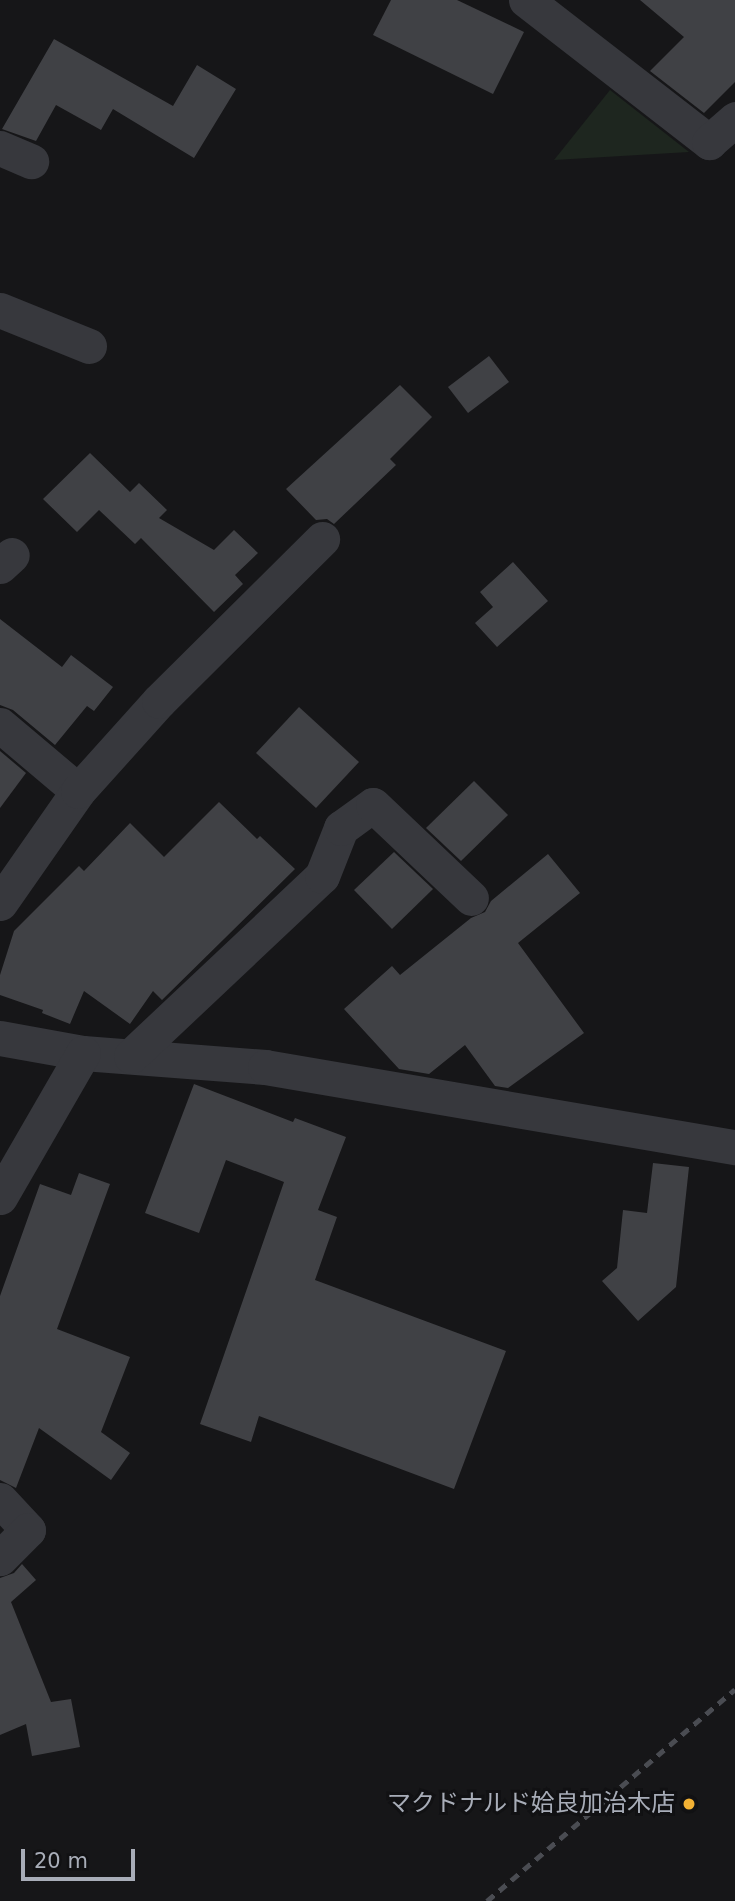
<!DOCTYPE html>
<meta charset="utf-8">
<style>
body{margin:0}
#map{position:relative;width:735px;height:1901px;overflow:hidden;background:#161618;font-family:"DejaVu Sans","Noto Sans JP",sans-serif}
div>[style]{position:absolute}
.green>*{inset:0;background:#1e261f}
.building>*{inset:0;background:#404145}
.minor>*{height:35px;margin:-17.5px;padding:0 17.5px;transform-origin:17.5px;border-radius:17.5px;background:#37383d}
.rail>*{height:5px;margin-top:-2.5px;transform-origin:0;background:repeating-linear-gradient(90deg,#4a4c52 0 9px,transparent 0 16px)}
.dots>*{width:19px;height:19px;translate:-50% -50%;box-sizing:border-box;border:4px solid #111113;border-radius:50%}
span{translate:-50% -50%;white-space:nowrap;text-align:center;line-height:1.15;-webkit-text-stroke:6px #111113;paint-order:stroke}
.poi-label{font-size:24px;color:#a8adb8}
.right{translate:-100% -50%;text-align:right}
.scale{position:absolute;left:21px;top:1849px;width:114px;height:32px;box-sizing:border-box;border:4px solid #a8adb8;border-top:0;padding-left:9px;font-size:21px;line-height:24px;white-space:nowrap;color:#a8adb8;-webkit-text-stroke:5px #111113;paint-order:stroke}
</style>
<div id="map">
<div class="green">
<i style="clip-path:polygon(610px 90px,689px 152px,554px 160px)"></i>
</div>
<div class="building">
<i style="clip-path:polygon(391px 0,457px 0,524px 32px,493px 94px,373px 35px)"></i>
<i style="clip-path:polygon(640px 0,735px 0,735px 82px,704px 113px,650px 71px,684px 37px)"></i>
<i style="clip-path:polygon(54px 39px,173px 106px,197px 65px,236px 89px,194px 158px,113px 109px,101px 130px,56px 105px,36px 141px,2px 129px)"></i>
<i style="clip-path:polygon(489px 356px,509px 382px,468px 413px,448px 387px)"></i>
<i style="clip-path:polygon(400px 385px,432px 417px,390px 459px,396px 465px,334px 524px,327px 519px,316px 520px,286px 489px)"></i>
<i style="clip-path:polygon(90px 453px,130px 492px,139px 483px,167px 510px,159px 518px,214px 550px,234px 530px,258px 553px,235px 575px,243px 584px,214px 612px,141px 538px,135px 544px,99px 510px,77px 532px,43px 499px)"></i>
<i style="clip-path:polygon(513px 562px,548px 601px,497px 647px,475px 623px,493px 607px,480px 592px)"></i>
<i style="clip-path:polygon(0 619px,62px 667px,71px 655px,113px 687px,94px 711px,87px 706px,55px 745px,13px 710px,0 705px)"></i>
<i style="clip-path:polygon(299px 707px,359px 762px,316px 808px,256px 753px)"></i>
<i style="clip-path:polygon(0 751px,26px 773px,0 808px)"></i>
<i style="clip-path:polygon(474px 781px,508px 815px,461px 861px,426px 828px)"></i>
<i style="clip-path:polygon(219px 802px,257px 839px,260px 836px,295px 869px,162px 1000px,153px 991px,130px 1024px,84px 991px,70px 1024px,42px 1013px,43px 1010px,0 995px,0 975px,14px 931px,79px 866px,84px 871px,130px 823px,164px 857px)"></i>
<i style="clip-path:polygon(394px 852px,433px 889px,392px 929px,354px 890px)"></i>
<i style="clip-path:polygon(548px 854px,580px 893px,518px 943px,584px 1033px,508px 1088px,495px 1086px,465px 1045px,429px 1074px,399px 1069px,344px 1009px,392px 966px,400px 975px,471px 918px,485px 912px,491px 901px)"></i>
<i style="clip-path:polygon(194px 1084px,293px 1122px,295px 1118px,346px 1137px,318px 1210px,337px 1217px,315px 1280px,506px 1351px,454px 1489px,259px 1416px,251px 1442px,200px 1424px,284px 1182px,226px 1160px,199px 1233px,145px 1213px)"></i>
<i style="clip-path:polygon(653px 1163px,689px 1167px,676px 1287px,638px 1321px,602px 1281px,617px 1268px,623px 1210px,647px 1213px)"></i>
<i style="clip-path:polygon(79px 1173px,110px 1184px,57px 1329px,130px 1357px,101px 1432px,130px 1453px,111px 1480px,39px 1428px,16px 1488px,0 1480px,0 1296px,40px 1184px,71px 1195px)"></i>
<i style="clip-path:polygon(22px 1564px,36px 1580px,11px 1602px,51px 1702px,71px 1699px,80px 1747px,32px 1756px,26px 1724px,0 1735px,0 1578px,14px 1573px)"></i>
</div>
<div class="minor">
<i style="left:526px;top:0;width:232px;rotate:37.8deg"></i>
<i style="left:709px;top:142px;width:35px;rotate:-41deg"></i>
<i style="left:0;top:148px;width:34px;rotate:23deg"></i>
<i style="left:0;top:310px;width:96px;rotate:22deg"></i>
<i style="left:0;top:566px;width:16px;rotate:-43deg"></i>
<i style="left:0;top:725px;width:102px;rotate:40.2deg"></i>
<i style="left:0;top:903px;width:136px;rotate:-55.1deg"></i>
<i style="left:78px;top:791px;width:121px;rotate:-48deg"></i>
<i style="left:159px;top:701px;width:230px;rotate:-44.8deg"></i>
<i style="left:0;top:1038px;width:84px;rotate:10.2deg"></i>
<i style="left:83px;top:1053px;width:183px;rotate:4.4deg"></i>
<i style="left:265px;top:1067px;width:477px;rotate:9.7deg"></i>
<i style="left:131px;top:1056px;width:262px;rotate:-43.3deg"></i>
<i style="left:322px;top:876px;width:52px;rotate:-68.4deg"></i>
<i style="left:341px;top:828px;width:39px;rotate:-36deg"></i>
<i style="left:373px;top:805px;width:135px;rotate:43.5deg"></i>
<i style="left:0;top:1197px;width:166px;rotate:-60deg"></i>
<i style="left:0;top:1500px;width:41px;rotate:47deg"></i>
<i style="left:28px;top:1530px;width:40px;rotate:135deg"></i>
</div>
<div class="rail">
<i style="left:487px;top:1901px;width:326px;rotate:-40.5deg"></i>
</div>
<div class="dots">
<i style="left:689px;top:1804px;background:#f2b134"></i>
</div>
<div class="poi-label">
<span class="right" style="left:675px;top:1804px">マクドナルド姶良加治木店</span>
</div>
<div class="scale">20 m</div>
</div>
